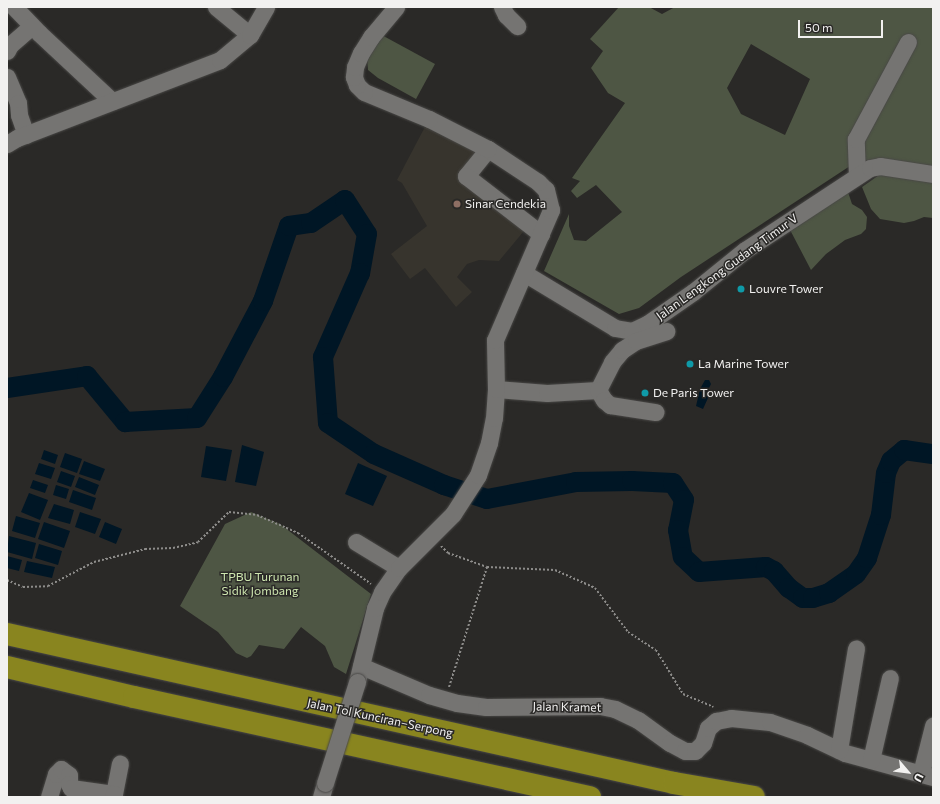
<!DOCTYPE html>
<meta charset="utf-8">
<style>
body{margin:0}
#map{position:relative;width:940px;height:804px;overflow:hidden;background:#2a2927;font-family:Commissioner,sans-serif}
div>[style]{position:absolute}
.built>*{inset:0;background:#37342d}
.green>*{inset:0;background:#4e5644}
.water>*{inset:0;background:#001625}
.river>*{height:20px;margin:-10px;padding:0 10px;transform-origin:10px;border-radius:10px;background:#001625}
.path>*{height:2px;margin-top:-1px;transform-origin:0;background:repeating-linear-gradient(90deg,#8d8c8a 0 2px,transparent 0 4px)}
.roads{filter:drop-shadow(0 0 1px #494846) drop-shadow(0 0 1px #494846)}
.minor>*{height:17px;margin:-8.5px;padding:0 8.5px;transform-origin:8.5px;border-radius:8.5px;background:#757472}
.highway>*{height:22px;margin:-11px;padding:0 11px;transform-origin:11px;border-radius:11px;background:#89851f}
.bridges{filter:drop-shadow(0 0 1px #494846) drop-shadow(0 0 1px #494846)}
.minor-bridge>*{height:17px;margin:-8.5px;padding:0 8.5px;transform-origin:8.5px;border-radius:8.5px;background:#757472}
.dots>*{width:11px;height:11px;translate:-50% -50%;box-sizing:border-box;border:2px solid #2a2927;border-radius:50%}
span{translate:-50% -50%;white-space:nowrap;text-align:center;line-height:1.15;-webkit-text-stroke:3px #2a2927;paint-order:stroke}
.poi-label{font-size:12px;color:#f2f1f0}
.left{translate:0 -50%;text-align:left}
.street-label{font-size:12px;color:#f2f1f0}
.park-label{font-size:12px;color:#cee6af}
.frame{position:absolute;inset:0;border:8px solid #f2f1f0;pointer-events:none}
.north{position:absolute;left:888px;top:752px;width:40px;height:40px;-webkit-text-stroke:3px #2a2927;paint-order:stroke;rotate:118deg;font-size:11px;font-weight:700;line-height:16px;text-align:center;color:#f2f1f0}
.north::after{content:'';display:block;margin:auto;width:14px;height:18px;background:#f2f1f0;clip-path:polygon(50% 0,100% 100%,50% 72%,0 100%)}
.scale{position:absolute;left:798px;top:20px;width:85px;height:18px;box-sizing:border-box;border:2px solid #f2f1f0;border-top:0;padding-left:5px;font-size:12px;line-height:14px;white-space:nowrap;color:#f2f1f0;-webkit-text-stroke:3px #2a2927;paint-order:stroke}
</style>
<div id="map">
<div class="built">
<i style="clip-path:polygon(427px 123px,476px 152px,462px 175px,528px 226px,499px 261px,479px 260px,467px 264px,457px 277px,472px 292px,456px 307px,425px 268px,410px 279px,391px 254px,427px 226px,402px 183px,397px 180px)"></i>
</div>
<div class="green">
<i style="clip-path:polygon(evenodd,619px 7px,649px 7px,662px 14px,675px 7px,933px 7px,933px 167px,850px 166px,681px 277px,639px 308px,619px 314px,544px 271px,569px 214px,569px 226px,574px 240px,586px 241px,622px 212px,596px 185px,577px 198px,571px 191px,580px 181px,572px 178px,625px 103px,608px 93px,591px 68px,603px 51px,590px 39px,619px 7px,751px 44px,810px 79px,785px 135px,741px 114px,727px 88px,751px 44px)"></i>
<i style="clip-path:polygon(378px 33px,435px 64px,416px 99px,378px 78px,368px 70px,367px 56px)"></i>
<i style="clip-path:polygon(879px 175px,933px 182px,933px 218px,924px 217px,914px 221px,904px 223px,880px 219px,871px 209px,862px 187px)"></i>
<i style="clip-path:polygon(848px 192px,852px 204px,862px 210px,867px 217px,866px 229px,861px 234px,845px 240px,826px 254px,811px 270px,788px 226px)"></i>
<i style="clip-path:polygon(251px 512px,280px 524px,371px 594px,346px 674px,334px 667px,325px 646px,301px 627px,284px 649px,259px 645px,251px 656px,247px 658px,236px 653px,218px 632px,180px 606px,225px 524px)"></i>
</div>
<div class="water">
<i style="clip-path:polygon(705px 380px,709px 380px,711px 384px,709px 388px,708px 398px,703px 409px,696px 406px,700px 389px)"></i>
<i style="clip-path:polygon(242px 445px,264px 452px,256px 486px,235px 482px)"></i>
<i style="clip-path:polygon(206px 446px,232px 450px,226px 481px,201px 477px)"></i>
<i style="clip-path:polygon(44px 450px,58px 455px,55px 464px,41px 459px)"></i>
<i style="clip-path:polygon(65px 453px,82px 459px,77px 473px,60px 467px)"></i>
<i style="clip-path:polygon(84px 461px,105px 469px,100px 481px,79px 474px)"></i>
<i style="clip-path:polygon(39px 463px,55px 468px,51px 479px,35px 474px)"></i>
<i style="clip-path:polygon(358px 463px,387px 476px,373px 506px,345px 494px)"></i>
<i style="clip-path:polygon(61px 471px,75px 476px,71px 487px,57px 482px)"></i>
<i style="clip-path:polygon(79px 477px,99px 485px,95px 495px,75px 487px)"></i>
<i style="clip-path:polygon(33px 480px,48px 485px,45px 493px,30px 488px)"></i>
<i style="clip-path:polygon(56px 485px,69px 489px,66px 499px,53px 495px)"></i>
<i style="clip-path:polygon(73px 490px,96px 498px,92px 510px,69px 502px)"></i>
<i style="clip-path:polygon(29px 493px,48px 500px,40px 520px,21px 512px)"></i>
<i style="clip-path:polygon(54px 504px,74px 510px,70px 524px,48px 518px)"></i>
<i style="clip-path:polygon(80px 512px,101px 519px,95px 534px,75px 527px)"></i>
<i style="clip-path:polygon(16px 516px,40px 523px,35px 538px,12px 531px)"></i>
<i style="clip-path:polygon(44px 522px,70px 531px,64px 548px,38px 539px)"></i>
<i style="clip-path:polygon(105px 522px,122px 529px,116px 544px,99px 537px)"></i>
<i style="clip-path:polygon(9px 536px,36px 543px,32px 559px,7px 552px)"></i>
<i style="clip-path:polygon(39px 544px,62px 551px,58px 565px,35px 558px)"></i>
<i style="clip-path:polygon(7px 556px,22px 560px,19px 571px,7px 568px)"></i>
<i style="clip-path:polygon(27px 561px,55px 567px,52px 578px,24px 572px)"></i>
</div>
<div class="river">
<i style="left:7px;top:388px;width:81px;rotate:-8.5deg"></i>
<i style="left:87px;top:376px;width:60px;rotate:50.4deg"></i>
<i style="left:125px;top:422px;width:72px;rotate:-3.2deg"></i>
<i style="left:197px;top:418px;width:49px;rotate:-57.6deg"></i>
<i style="left:223px;top:377px;width:86px;rotate:-62.2deg"></i>
<i style="left:263px;top:301px;width:79px;rotate:-70.9deg"></i>
<i style="left:289px;top:226px;width:22px;rotate:-8deg"></i>
<i style="left:311px;top:223px;width:41px;rotate:-34.1deg"></i>
<i style="left:345px;top:200px;width:40px;rotate:57.1deg"></i>
<i style="left:367px;top:234px;width:40px;rotate:100deg"></i>
<i style="left:360px;top:273px;width:92px;rotate:113.8deg"></i>
<i style="left:323px;top:357px;width:66px;rotate:85.7deg"></i>
<i style="left:328px;top:423px;width:55px;rotate:34deg"></i>
<i style="left:374px;top:454px;width:77px;rotate:23.9deg"></i>
<i style="left:444px;top:485px;width:45px;rotate:18deg"></i>
<i style="left:487px;top:499px;width:91px;rotate:-10.8deg"></i>
<i style="left:576px;top:482px;width:56px;rotate:-1deg"></i>
<i style="left:632px;top:481px;width:41px;rotate:2.8deg"></i>
<i style="left:673px;top:483px;width:20px;rotate:57deg"></i>
<i style="left:684px;top:500px;width:31px;rotate:101deg"></i>
<i style="left:678px;top:530px;width:27px;rotate:80deg"></i>
<i style="left:683px;top:557px;width:22px;rotate:43deg"></i>
<i style="left:699px;top:572px;width:67px;rotate:-4.3deg"></i>
<i style="left:766px;top:567px;width:9px;rotate:27deg"></i>
<i style="left:774px;top:571px;width:23px;rotate:49deg"></i>
<i style="left:789px;top:588px;width:17px;rotate:36deg"></i>
<i style="left:803px;top:598px;width:10px"></i>
<i style="left:813px;top:598px;width:17px;rotate:-17deg"></i>
<i style="left:829px;top:593px;width:33px;rotate:-35deg"></i>
<i style="left:856px;top:574px;width:19px;rotate:-55deg"></i>
<i style="left:867px;top:558px;width:45px;rotate:-72deg"></i>
<i style="left:881px;top:515px;width:42px;rotate:-83.2deg"></i>
<i style="left:886px;top:473px;width:13px;rotate:-67deg"></i>
<i style="left:891px;top:461px;width:17px;rotate:-40deg"></i>
<i style="left:904px;top:450px;width:29px;rotate:8deg"></i>
</div>
<div class="path">
<i style="left:441px;top:546px;width:10px;rotate:45deg"></i>
<i style="left:448px;top:553px;width:41px;rotate:19.7deg"></i>
<i style="left:487px;top:567px;width:68px;rotate:2.5deg"></i>
<i style="left:555px;top:570px;width:44px;rotate:24.2deg"></i>
<i style="left:595px;top:588px;width:55px;rotate:53.1deg"></i>
<i style="left:628px;top:632px;width:33px;rotate:33deg"></i>
<i style="left:656px;top:650px;width:52px;rotate:58.5deg"></i>
<i style="left:683px;top:694px;width:33px;rotate:23deg"></i>
<i style="left:7px;top:580px;width:17px;rotate:24deg"></i>
<i style="left:23px;top:587px;width:25px;rotate:-2deg"></i>
<i style="left:48px;top:586px;width:52px;rotate:-27.6deg"></i>
<i style="left:94px;top:562px;width:53px;rotate:-14.3deg"></i>
<i style="left:145px;top:549px;width:28px;rotate:-2deg"></i>
<i style="left:173px;top:548px;width:26px;rotate:-13deg"></i>
<i style="left:198px;top:542px;width:43px;rotate:-44.1deg"></i>
<i style="left:229px;top:512px;width:28px;rotate:6deg"></i>
<i style="left:257px;top:515px;width:45px;rotate:23.7deg"></i>
<i style="left:298px;top:533px;width:89px;rotate:34.9deg"></i>
<i style="left:449px;top:687px;width:126px;rotate:-72.4deg"></i>
</div>
<div class="roads">
<div class="minor">
<i style="left:14px;top:7px;width:36px;rotate:46deg"></i>
<i style="left:39px;top:33px;width:100px;rotate:43deg"></i>
<i style="left:216px;top:7px;width:44px;rotate:39.5deg"></i>
<i style="left:502px;top:7px;width:9px;rotate:63deg"></i>
<i style="left:506px;top:15px;width:16px;rotate:45deg"></i>
<i style="left:7px;top:51px;width:7px;rotate:-63deg"></i>
<i style="left:10px;top:45px;width:29px;rotate:-41deg"></i>
<i style="left:7px;top:77px;width:28px;rotate:67deg"></i>
<i style="left:18px;top:103px;width:12px;rotate:85deg"></i>
<i style="left:19px;top:115px;width:21px;rotate:71deg"></i>
<i style="left:7px;top:144px;width:12px;rotate:-31deg"></i>
<i style="left:17px;top:138px;width:217px;rotate:-21deg"></i>
<i style="left:220px;top:60px;width:39px;rotate:-40deg"></i>
<i style="left:250px;top:35px;width:32px;rotate:-60deg"></i>
<i style="left:488px;top:149px;width:35px;rotate:129deg"></i>
<i style="left:466px;top:176px;width:95px;rotate:37.7deg"></i>
<i style="left:857px;top:176px;width:37px;rotate:-92deg"></i>
<i style="left:856px;top:139px;width:110px;rotate:-61.8deg"></i>
<i style="left:524px;top:273px;width:106px;rotate:31.1deg"></i>
<i style="left:615px;top:328px;width:17px;rotate:10deg"></i>
<i style="left:632px;top:331px;width:17px;rotate:-25deg"></i>
<i style="left:647px;top:324px;width:56px;rotate:-34.8deg"></i>
<i style="left:693px;top:292px;width:67px;rotate:-38.9deg"></i>
<i style="left:745px;top:250px;width:149px;rotate:-33.3deg"></i>
<i style="left:870px;top:168px;width:10px;rotate:-11deg"></i>
<i style="left:880px;top:166px;width:54px;rotate:8.6deg"></i>
<i style="left:496px;top:389px;width:51px;rotate:4.5deg"></i>
<i style="left:547px;top:393px;width:51px;rotate:-3.4deg"></i>
<i style="left:598px;top:390px;width:31px;rotate:-63deg"></i>
<i style="left:612px;top:362px;width:16px;rotate:-50deg"></i>
<i style="left:622px;top:350px;width:17px;rotate:-33deg"></i>
<i style="left:636px;top:341px;width:32px;rotate:-18deg"></i>
<i style="left:598px;top:390px;width:12px;rotate:59deg"></i>
<i style="left:604px;top:400px;width:8px;rotate:40deg"></i>
<i style="left:610px;top:405px;width:46px;rotate:8.8deg"></i>
<i style="left:356px;top:542px;width:50px;rotate:31.2deg"></i>
<i style="left:361px;top:666px;width:74px;rotate:23.1deg"></i>
<i style="left:429px;top:695px;width:29px;rotate:16deg"></i>
<i style="left:457px;top:703px;width:29px;rotate:8deg"></i>
<i style="left:486px;top:707px;width:114px;rotate:-0.5deg"></i>
<i style="left:600px;top:706px;width:15px;rotate:11deg"></i>
<i style="left:615px;top:709px;width:25px;rotate:26deg"></i>
<i style="left:638px;top:720px;width:39px;rotate:36deg"></i>
<i style="left:670px;top:743px;width:17px;rotate:28deg"></i>
<i style="left:685px;top:751px;width:10px"></i>
<i style="left:695px;top:751px;width:11px;rotate:-45deg"></i>
<i style="left:703px;top:743px;width:16px;rotate:-72deg"></i>
<i style="left:708px;top:728px;width:11px;rotate:-41deg"></i>
<i style="left:716px;top:721px;width:15px;rotate:-11deg"></i>
<i style="left:731px;top:718px;width:39px;rotate:6deg"></i>
<i style="left:770px;top:722px;width:39px;rotate:19deg"></i>
<i style="left:807px;top:735px;width:42px;rotate:25.3deg"></i>
<i style="left:845px;top:753px;width:91px;rotate:15.3deg"></i>
<i style="left:357px;top:682px;width:76px;rotate:-76.3deg"></i>
<i style="left:375px;top:608px;width:17px;rotate:-66deg"></i>
<i style="left:382px;top:592px;width:29px;rotate:-55deg"></i>
<i style="left:399px;top:568px;width:76px;rotate:-45deg"></i>
<i style="left:453px;top:514px;width:46px;rotate:-57.3deg"></i>
<i style="left:478px;top:475px;width:34px;rotate:-71deg"></i>
<i style="left:489px;top:443px;width:25px;rotate:-79deg"></i>
<i style="left:494px;top:418px;width:29px;rotate:-86deg"></i>
<i style="left:496px;top:389px;width:49px;rotate:-91.2deg"></i>
<i style="left:495px;top:340px;width:142px;rotate:-66.7deg"></i>
<i style="left:551px;top:210px;width:21px;rotate:-104deg"></i>
<i style="left:546px;top:190px;width:11px;rotate:-135deg"></i>
<i style="left:538px;top:182px;width:60px;rotate:-146.6deg"></i>
<i style="left:488px;top:149px;width:66px;rotate:-153deg"></i>
<i style="left:429px;top:119px;width:70px;rotate:-157.4deg"></i>
<i style="left:364px;top:92px;width:10px;rotate:-135deg"></i>
<i style="left:357px;top:85px;width:9px;rotate:-111deg"></i>
<i style="left:354px;top:77px;width:10px;rotate:-84deg"></i>
<i style="left:355px;top:67px;width:15px;rotate:-67deg"></i>
<i style="left:361px;top:53px;width:19px;rotate:-58deg"></i>
<i style="left:371px;top:37px;width:39px;rotate:-50deg"></i>
<i style="left:839px;top:750px;width:103px;rotate:-80.5deg"></i>
<i style="left:871px;top:760px;width:84px;rotate:-77deg"></i>
<i style="left:921px;top:773px;width:49px;rotate:-75.7deg"></i>
<i style="left:114px;top:794px;width:31px;rotate:-79deg"></i>
<i style="left:49px;top:797px;width:24px;rotate:-73deg"></i>
<i style="left:56px;top:774px;width:7px;rotate:-45deg"></i>
<i style="left:61px;top:769px;width:10px;rotate:37deg"></i>
<i style="left:69px;top:775px;width:9px;rotate:90deg"></i>
<i style="left:69px;top:784px;width:4px;rotate:63deg"></i>
<i style="left:71px;top:788px;width:43px;rotate:7.9deg"></i>
<i style="left:114px;top:794px;width:3px;rotate:108deg"></i>
<i style="left:321px;top:797px;width:15px;rotate:-74deg"></i>
</div>
<div class="highway">
<i style="left:7px;top:634px;width:683px;rotate:12.59deg"></i>
<i style="left:674px;top:783px;width:81px;rotate:9.9deg"></i>
<i style="left:7px;top:667px;width:130px;rotate:13.3deg"></i>
<i style="left:134px;top:697px;width:467px;rotate:12.4deg"></i>
</div>
</div>
<div class="bridges">
<div class="minor-bridge">
<i style="left:325px;top:783px;width:106px;rotate:-72.4deg"></i>
</div>
</div>
<div class="dots">
<i style="left:457px;top:204px;background:#8d6e63"></i>
<i style="left:741px;top:289px;background:#0f9aa8"></i>
<i style="left:690px;top:364px;background:#0f9aa8"></i>
<i style="left:645px;top:393px;background:#0f9aa8"></i>
</div>
<div class="poi-label">
<span class="left" style="left:465px;top:204px">Sinar Cendekia</span>
<span class="left" style="left:749px;top:289px">Louvre Tower</span>
<span class="left" style="left:698px;top:364px">La Marine Tower</span>
<span class="left" style="left:653px;top:393px">De Paris Tower</span>
</div>
<div class="street-label">
<span style="left:727px;top:267px;rotate:-36deg">Jalan Lengkong Gudang Timur V</span>
<span style="left:567px;top:707px;rotate:1deg">Jalan Kramet</span>
<span style="left:380px;top:718px;rotate:12deg">Jalan Tol Kunciran–Serpong</span>
</div>
<div class="park-label">
<span style="left:260px;top:584px">TPBU Turunan<br>Sidik Jombang</span>
</div>
<div class="frame"></div>
<div class="north">U</div>
<div class="scale">50 m</div>
</div>
